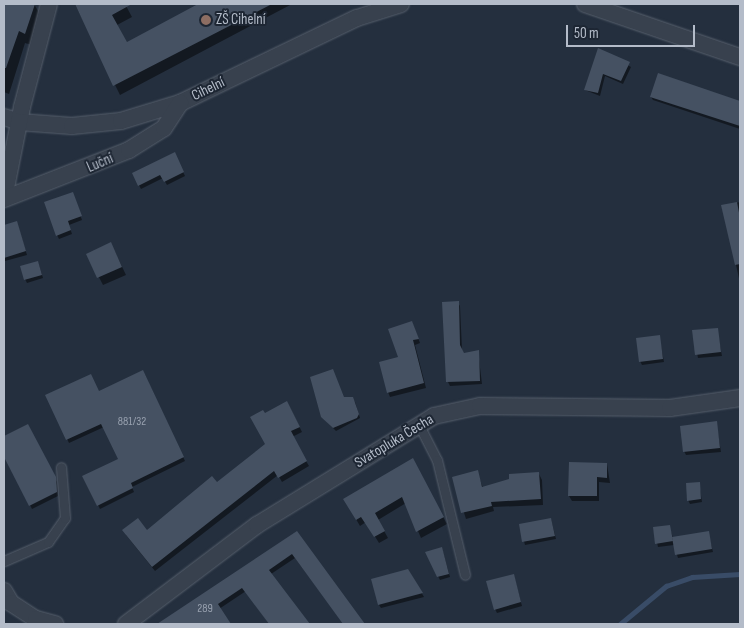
<!DOCTYPE html>
<meta charset="utf-8">
<style>
body{margin:0}
#map{position:relative;width:744px;height:628px;overflow:hidden;background:#242f3e;font-family:"Sofia Sans Condensed",sans-serif}
div>[style]{position:absolute}
.shadow>*{inset:0;background:#0007}
.stream>*{height:5px;margin:-2.5px;padding:0 2.5px;transform-origin:2.5px;border-radius:2.5px;background:#394c67}
.building>*{inset:0;background:#455162}
.roads{filter:drop-shadow(0 0 1px #565f6c) drop-shadow(0 0 1px #565f6c)}
.service>*{height:9px;margin:-4.5px;padding:0 4.5px;transform-origin:4.5px;border-radius:4.5px;background:#38414e}
.minor>*{height:16px;margin:-8px;padding:0 8px;transform-origin:8px;border-radius:8px;background:#38414e}
.dots>*{width:14px;height:14px;translate:-50% -50%;box-sizing:border-box;border:2px solid #1d2633;border-radius:50%}
span{translate:-50% -50%;white-space:nowrap;text-align:center;line-height:1.15;-webkit-text-stroke:4px #1d2633;paint-order:stroke}
.number-label{font-size:12px;color:#98a1af}
.number-label span{-webkit-text-stroke-width:0}
.poi-label{font-size:15px;color:#b4bcc9}
.left{translate:0 -50%;text-align:left}
.street-label{font-size:15px;color:#b4bcc9}
.frame{position:absolute;inset:0;border:5px solid #b4bcc9;pointer-events:none}
.scale{position:absolute;left:566px;top:25px;width:129px;height:22px;box-sizing:border-box;border:2px solid #b4bcc9;border-top:0;padding-left:6px;font-size:15px;line-height:18px;white-space:nowrap;color:#b4bcc9;-webkit-text-stroke:4px #1d2633;paint-order:stroke}
</style>
<div id="map">
<div class="shadow">
<i style="clip-path:polygon(4px 4px,34px 4px,41px 16px,32px 45px,25px 43px,9px 94px,4px 92px)"></i>
<i style="clip-path:polygon(75px 4px,125px 4px,132px 17px,117px 25px,127px 43px,200px 4px,292px 4px,120px 95px)"></i>
<i style="clip-path:polygon(599px 50px,631px 67px,623px 84px,605px 76px,600px 96px,585px 90px)"></i>
<i style="clip-path:polygon(659px 74px,740px 103px,740px 129px,653px 100px,651px 97px)"></i>
<i style="clip-path:polygon(176px 157px,185px 176px,167px 185px,163px 178px,141px 189px,133px 174px)"></i>
<i style="clip-path:polygon(74px 197px,82px 220px,69px 225px,72px 234px,59px 239px,57px 235px)"></i>
<i style="clip-path:polygon(740px 202px,740px 283px,723px 206px)"></i>
<i style="clip-path:polygon(17px 223px,27px 255px,5px 261px,4px 226px)"></i>
<i style="clip-path:polygon(115px 252px,126px 275px,103px 285px,87px 254px)"></i>
<i style="clip-path:polygon(38px 262px,43px 278px,27px 283px,25px 279px)"></i>
<i style="clip-path:polygon(444px 303px,458px 303px,460px 306px,462px 350px,463px 354px,478px 351px,482px 384px,450px 386px,448px 382px)"></i>
<i style="clip-path:polygon(412px 322px,420px 343px,415px 345px,426px 388px,390px 397px,388px 392px)"></i>
<i style="clip-path:polygon(717px 329px,722px 356px,698px 358px,693px 331px)"></i>
<i style="clip-path:polygon(659px 336px,664px 362px,642px 365px,640px 361px)"></i>
<i style="clip-path:polygon(145px 375px,185px 461px,132px 487px,134px 492px,100px 509px,84px 477px,120px 460px,104px 427px,69px 443px,47px 396px,99px 392px)"></i>
<i style="clip-path:polygon(344px 398px,355px 402px,360px 418px,336px 431px,325px 420px)"></i>
<i style="clip-path:polygon(290px 408px,302px 432px,292px 437px,309px 466px,282px 482px,278px 475px,155px 571px,126px 535px,147px 531px,217px 484px,267px 444px,265px 415px)"></i>
<i style="clip-path:polygon(716px 422px,721px 452px,686px 455px,684px 451px)"></i>
<i style="clip-path:polygon(27px 426px,57px 482px,58px 496px,32px 509px,4px 454px,4px 438px)"></i>
<i style="clip-path:polygon(412px 460px,447px 524px,421px 538px,406px 503px,378px 520px,388px 538px,379px 543px,366px 522px,360px 526px,345px 500px)"></i>
<i style="clip-path:polygon(607px 464px,610px 483px,599px 482px,599px 501px,572px 501px,569px 496px)"></i>
<i style="clip-path:polygon(477px 472px,483px 488px,539px 474px,542px 480px,543px 505px,493px 507px,494px 511px,466px 519px,453px 478px)"></i>
<i style="clip-path:polygon(699px 483px,702px 502px,690px 504px,688px 500px)"></i>
<i style="clip-path:polygon(551px 519px,556px 539px,525px 545px,520px 525px)"></i>
<i style="clip-path:polygon(669px 526px,673px 538px,708px 532px,713px 552px,678px 558px,674px 545px,658px 547px,654px 528px)"></i>
<i style="clip-path:polygon(296px 533px,363px 624px,344px 624px,295px 558px,271px 574px,308px 624px,269px 624px,246px 591px,219px 609px,229px 624px,162px 624px)"></i>
<i style="clip-path:polygon(443px 552px,450px 577px,440px 580px,438px 576px)"></i>
<i style="clip-path:polygon(408px 570px,424px 597px,381px 608px,379px 605px)"></i>
<i style="clip-path:polygon(514px 576px,522px 606px,497px 613px,495px 609px)"></i>
</div>
<div class="stream">
<i style="left:620px;top:624px;width:60px;rotate:-39.6deg"></i>
<i style="left:666px;top:586px;width:28px;rotate:-19deg"></i>
<i style="left:692px;top:577px;width:48px;rotate:-3.6deg"></i>
</div>
<div class="building">
<i style="clip-path:polygon(4px 4px,35px 4px,25px 34px,19px 31px,6px 68px,4px 68px)"></i>
<i style="clip-path:polygon(75px 4px,132px 4px,112px 15px,127px 42px,198px 4px,272px 4px,113px 86px)"></i>
<i style="clip-path:polygon(598px 48px,630px 62px,621px 81px,603px 74px,598px 93px,584px 90px)"></i>
<i style="clip-path:polygon(658px 73px,740px 101px,740px 126px,650px 97px)"></i>
<i style="clip-path:polygon(175px 152px,184px 172px,164px 182px,160px 175px,138px 186px,132px 173px)"></i>
<i style="clip-path:polygon(73px 192px,82px 216px,68px 221px,71px 230px,56px 236px,44px 202px)"></i>
<i style="clip-path:polygon(737px 202px,740px 218px,740px 264px,735px 265px,721px 205px)"></i>
<i style="clip-path:polygon(17px 221px,26px 251px,4px 258px,4px 225px)"></i>
<i style="clip-path:polygon(111px 242px,122px 267px,97px 278px,86px 254px)"></i>
<i style="clip-path:polygon(38px 261px,42px 275px,24px 280px,20px 266px)"></i>
<i style="clip-path:polygon(459px 301px,460px 345px,464px 353px,479px 350px,480px 381px,446px 382px,442px 302px)"></i>
<i style="clip-path:polygon(412px 321px,419px 339px,413px 340px,424px 383px,387px 393px,379px 362px,398px 357px,388px 329px)"></i>
<i style="clip-path:polygon(718px 328px,721px 352px,695px 355px,692px 330px)"></i>
<i style="clip-path:polygon(660px 335px,663px 359px,639px 362px,636px 338px)"></i>
<i style="clip-path:polygon(333px 369px,344px 397px,353px 397px,359px 414px,357px 418px,333px 428px,321px 417px,310px 377px)"></i>
<i style="clip-path:polygon(143px 370px,184px 457px,131px 483px,133px 488px,97px 506px,82px 476px,118px 459px,101px 424px,66px 440px,45px 395px,91px 374px,99px 391px)"></i>
<i style="clip-path:polygon(287px 401px,300px 427px,291px 431px,307px 461px,278px 478px,274px 471px,152px 567px,122px 530px,138px 518px,147px 530px,212px 476px,217px 482px,265px 444px,250px 417px,263px 410px,265px 413px)"></i>
<i style="clip-path:polygon(717px 421px,720px 448px,683px 452px,680px 426px)"></i>
<i style="clip-path:polygon(28px 424px,56px 477px,57px 492px,29px 506px,4px 457px,4px 436px)"></i>
<i style="clip-path:polygon(413px 458px,444px 517px,416px 532px,402px 497px,375px 513px,385px 531px,374px 537px,361px 517px,356px 520px,343px 499px)"></i>
<i style="clip-path:polygon(569px 462px,607px 463px,607px 478px,597px 477px,597px 496px,568px 496px)"></i>
<i style="clip-path:polygon(478px 470px,482px 487px,509px 479px,509px 474px,539px 472px,541px 499px,491px 502px,492px 506px,461px 513px,452px 477px)"></i>
<i style="clip-path:polygon(700px 482px,701px 499px,687px 501px,686px 483px)"></i>
<i style="clip-path:polygon(551px 518px,555px 536px,522px 542px,519px 524px)"></i>
<i style="clip-path:polygon(670px 525px,673px 541px,655px 544px,653px 527px)"></i>
<i style="clip-path:polygon(297px 531px,365px 624px,343px 624px,292px 554px,269px 570px,310px 624px,269px 624px,242px 588px,218px 604px,231px 624px,157px 624px)"></i>
<i style="clip-path:polygon(709px 531px,712px 549px,675px 555px,672px 537px)"></i>
<i style="clip-path:polygon(442px 547px,449px 574px,437px 577px,425px 552px)"></i>
<i style="clip-path:polygon(408px 569px,423px 593px,378px 605px,371px 579px)"></i>
<i style="clip-path:polygon(514px 574px,521px 602px,494px 610px,486px 581px)"></i>
</div>
<div class="roads">
<div class="service">
<i style="left:419px;top:425px;width:39px;rotate:63deg"></i>
<i style="left:437px;top:460px;width:118px;rotate:76.3deg"></i>
<i style="left:4px;top:561px;width:48px;rotate:-23.4deg"></i>
<i style="left:48px;top:542px;width:29px;rotate:-55deg"></i>
<i style="left:65px;top:518px;width:51px;rotate:-94.5deg"></i>
</div>
<div class="minor">
<i style="left:585px;top:4px;width:164px;rotate:18.9deg"></i>
<i style="left:4px;top:117px;width:16px;rotate:18deg"></i>
<i style="left:19px;top:122px;width:53px;rotate:4.3deg"></i>
<i style="left:72px;top:126px;width:49px;rotate:-5.8deg"></i>
<i style="left:121px;top:121px;width:62px;rotate:-17deg"></i>
<i style="left:180px;top:103px;width:196px;rotate:-25.7deg"></i>
<i style="left:357px;top:18px;width:46px;rotate:-17.7deg"></i>
<i style="left:4px;top:198px;width:93px;rotate:-78.8deg"></i>
<i style="left:22px;top:107px;width:106px;rotate:-75.3deg"></i>
<i style="left:4px;top:199px;width:134px;rotate:-21.4deg"></i>
<i style="left:129px;top:150px;width:41px;rotate:-32.2deg"></i>
<i style="left:164px;top:128px;width:30px;rotate:-57deg"></i>
<i style="left:4px;top:591px;width:14px;rotate:60deg"></i>
<i style="left:11px;top:603px;width:30px;rotate:33deg"></i>
<i style="left:36px;top:619px;width:20px;rotate:15deg"></i>
<i style="left:126px;top:624px;width:164px;rotate:-37.1deg"></i>
<i style="left:257px;top:525px;width:208px;rotate:-31.6deg"></i>
<i style="left:434px;top:416px;width:47px;rotate:-12.3deg"></i>
<i style="left:480px;top:406px;width:190px;rotate:0.6deg"></i>
<i style="left:670px;top:408px;width:71px;rotate:-8.1deg"></i>
</div>
</div>
<div class="dots">
<i style="left:206px;top:20px;background:#8d6e63"></i>
</div>
<div class="number-label">
<span style="left:132px;top:422px">881/32</span>
<span style="left:205px;top:609px">289</span>
</div>
<div class="poi-label">
<span class="left" style="left:216px;top:20px">ZŠ Cihelní</span>
</div>
<div class="street-label">
<span style="left:208px;top:89px;rotate:-26deg">Cihelní</span>
<span style="left:100px;top:163px;rotate:-23deg">Luční</span>
<span style="left:394px;top:441px;rotate:-31deg">Svatopluka Čecha</span>
</div>
<div class="frame"></div>
<div class="scale">50 m</div>
</div>
